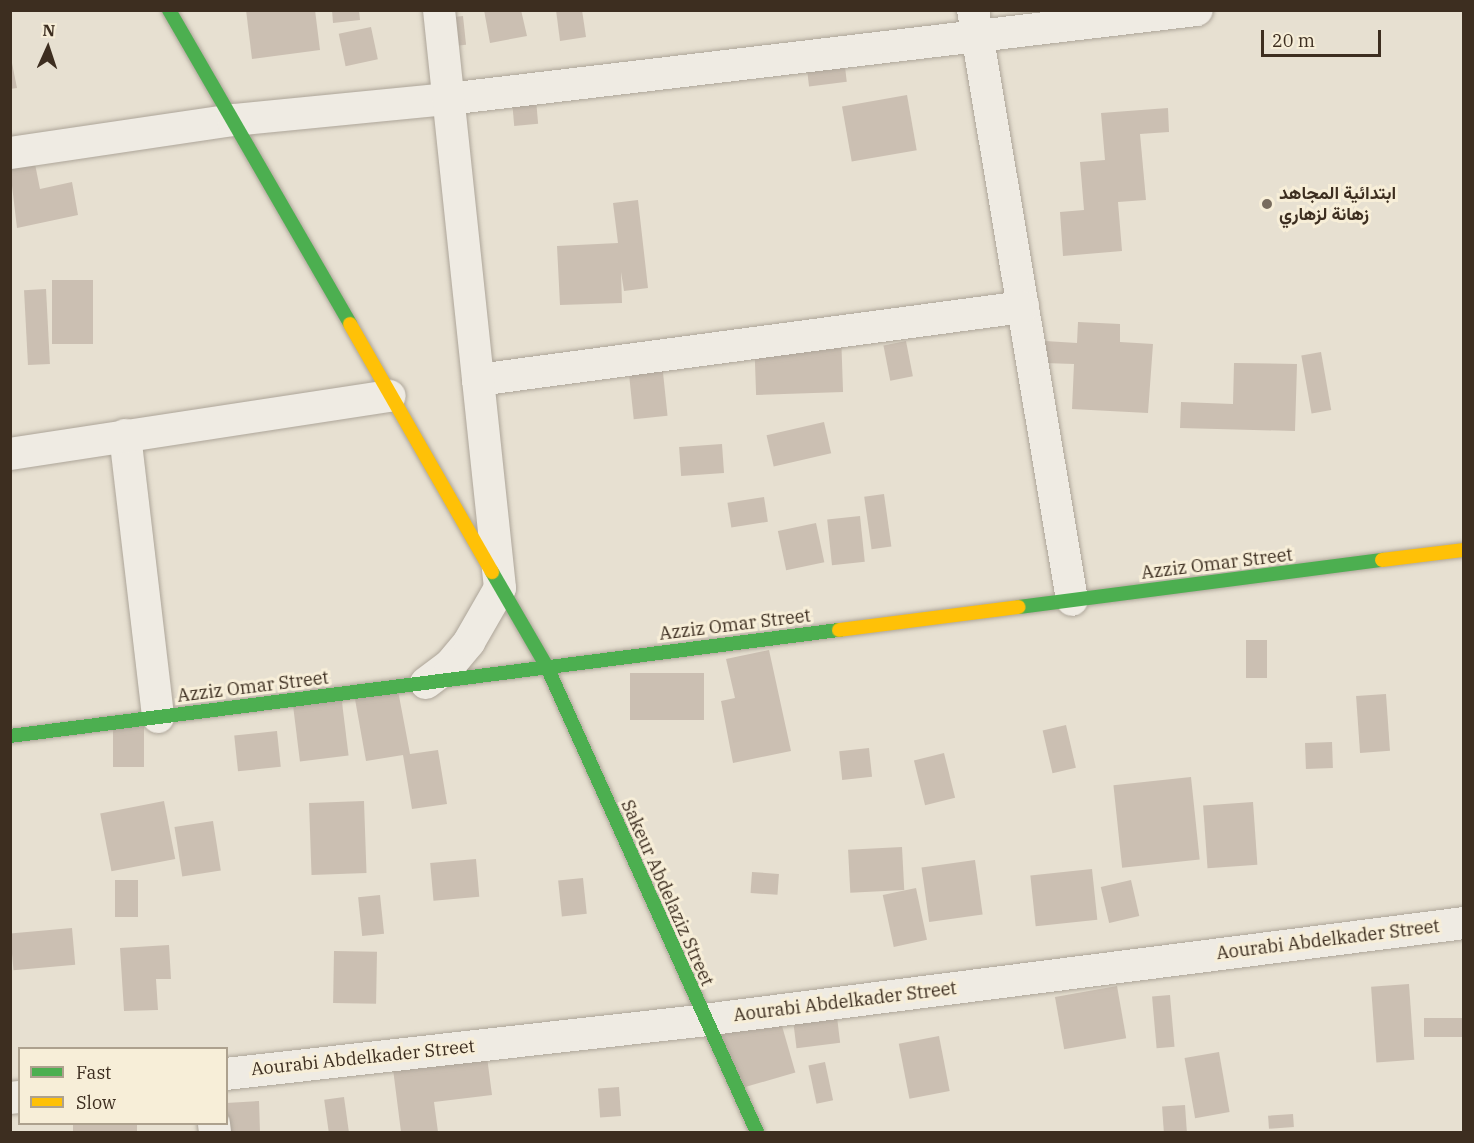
<!DOCTYPE html>
<html>
<head>
<meta charset="utf-8">
<style>
  body { margin:0 }
  #map { position:relative; width:1474px; height:1143px; overflow:hidden; background:#e7e0d1; font-family:"IBM Plex Serif",Vazirmatn,serif }
  div>[style] { position:absolute }
  .building>* { inset:0; background:#cbbfb2; transform-origin:0 0 }
  .roads { filter:drop-shadow(0 0 2px #ada599) drop-shadow(0 0 2px #ada599) }
  .street>* { height:32px; margin:-16px; padding:0 16px; transform-origin:16px; border-radius:16px; background:#efebe3 }
  .fast>* { height:14px; margin:-7px; padding:0 7px; transform-origin:7px; border-radius:7px; background:#4caf50 }
  .slow>* { height:14px; margin:-7px; padding:0 7px; transform-origin:7px; border-radius:7px; background:#ffc107 }
  .dots>* { width:16px; height:16px; translate:-50% -50%; box-sizing:border-box; border:3px solid #f7eed8; border-radius:50% }
  span { translate:-50% -50%; white-space:nowrap; text-align:center; line-height:1.15; -webkit-text-stroke:6px #f7eed8; paint-order:stroke }
  .poi-label { font-size:18px; color:#3d2e20; font-weight:700 }
  .left { translate:0 -50%; text-align:left }
  .street-label { font-size:18px; color:#3d2e20 }
  .frame { position:absolute; inset:0; border:12px solid #3d2e20; pointer-events:none }
  .legend { position:absolute; left:18px; top:1047px; width:210px; height:78px; box-sizing:border-box; background:#f7eed8; border:2px solid #ada18e; margin:0; padding:8px 10px; list-style:none; font-size:18px; color:#3d2e20 }
  .legend li { display:flex; align-items:center; gap:12px; height:30px }
  .legend b { width:30px; border:2px solid #ada18e }
  .north { position:absolute; left:18px; top:18px; width:60px; height:60px; -webkit-text-stroke:4px #f7eed8; paint-order:stroke; rotate:3deg; font-size:16px; font-weight:700; line-height:24px; text-align:center; color:#3d2e20 }
  .north::after { content:''; display:block; margin:auto; width:21px; height:27px; background:#3d2e20; clip-path:polygon(50% 0,100% 100%,50% 72%,0 100%) }
  .scale { position:absolute; left:1261px; top:30px; width:120px; height:27px; box-sizing:border-box; border:3px solid #3d2e20; border-top:0; padding-left:8px; font-size:18px; line-height:21px; white-space:nowrap; color:#3d2e20; -webkit-text-stroke:4px #f7eed8; paint-order:stroke }
</style>
</head>
<body>
<div id="map">
  <div class="building">
    <i style="clip-path:polygon(246px 10px,315px 10px,320px 50px,252px 59px)"></i>
    <i style="clip-path:polygon(332px 10px,359px 10px,360px 20px,333px 23px)"></i>
    <i style="clip-path:polygon(484px 10px,521px 10px,527px 36px,490px 43px)"></i>
    <i style="clip-path:polygon(556px 10px,582px 10px,586px 37px,560px 41px)"></i>
    <i style="left:463px;top:16px;width:29px;height:31px;rotate:84deg"></i>
    <i style="left:371px;top:27px;width:33px;height:33px;rotate:78deg"></i>
    <i style="clip-path:polygon(10px 53px,17px 88px,10px 89px)"></i>
    <i style="left:844px;top:59px;width:23px;height:38px;rotate:83deg"></i>
    <i style="left:535px;top:88px;width:36px;height:24px;rotate:85deg"></i>
    <i style="left:907px;top:95px;width:56px;height:66px;rotate:80deg"></i>
    <i style="clip-path:polygon(1168px 108px,1169px 132px,1140px 134px,1146px 200px,1118px 202px,1122px 251px,1063px 256px,1060px 212px,1084px 210px,1080px 162px,1105px 160px,1101px 113px)"></i>
    <i style="clip-path:polygon(35px 164px,40px 189px,72px 182px,78px 215px,17px 228px,10px 169px)"></i>
    <i style="clip-path:polygon(638px 200px,648px 288px,624px 291px,621px 272px,622px 303px,560px 305px,557px 246px,618px 243px,613px 203px)"></i>
    <i style="left:52px;top:280px;width:41px;height:64px"></i>
    <i style="left:46px;top:289px;width:75px;height:22px;rotate:87deg"></i>
    <i style="clip-path:polygon(1078px 322px,1120px 324px,1120px 342px,1153px 344px,1148px 413px,1072px 409px,1074px 364px,1044px 363px,1045px 341px,1077px 343px)"></i>
    <i style="left:841px;top:333px;width:59px;height:87px;rotate:88deg"></i>
    <i style="left:906px;top:341px;width:36px;height:23px;rotate:79deg"></i>
    <i style="left:1321px;top:352px;width:59px;height:20px;rotate:80deg"></i>
    <i style="left:662px;top:363px;width:53px;height:34px;rotate:84deg"></i>
    <i style="clip-path:polygon(1234px 363px,1297px 364px,1295px 431px,1180px 428px,1181px 402px,1233px 404px)"></i>
    <i style="left:824px;top:422px;width:32px;height:59px;rotate:77deg"></i>
    <i style="left:722px;top:444px;width:29px;height:43px;rotate:86deg"></i>
    <i style="left:884px;top:494px;width:53px;height:20px;rotate:82deg"></i>
    <i style="left:764px;top:497px;width:25px;height:37px;rotate:81deg"></i>
    <i style="left:860px;top:516px;width:46px;height:33px;rotate:84deg"></i>
    <i style="left:816px;top:523px;width:40px;height:39px;rotate:78deg"></i>
    <i style="left:1246px;top:640px;width:21px;height:38px"></i>
    <i style="clip-path:polygon(769px 650px,791px 751px,733px 763px,721px 701px,735px 698px,726px 659px)"></i>
    <i style="left:630px;top:673px;width:74px;height:47px"></i>
    <i style="clip-path:polygon(396px 680px,410px 754px,438px 750px,447px 804px,412px 809px,403px 755px,366px 761px,353px 688px)"></i>
    <i style="left:341px;top:694px;width:62px;height:49px;rotate:83deg"></i>
    <i style="left:1386px;top:694px;width:57px;height:30px;rotate:86deg"></i>
    <i style="left:1066px;top:725px;width:44px;height:24px;rotate:77deg"></i>
    <i style="left:113px;top:726px;width:31px;height:41px"></i>
    <i style="left:277px;top:731px;width:36px;height:43px;rotate:84deg"></i>
    <i style="left:1332px;top:742px;width:26px;height:27px;rotate:88deg"></i>
    <i style="left:869px;top:748px;width:29px;height:30px;rotate:84deg"></i>
    <i style="left:944px;top:753px;width:46px;height:31px;rotate:76deg"></i>
    <i style="left:1191px;top:777px;width:83px;height:78px;rotate:84deg"></i>
    <i style="left:164px;top:801px;width:59px;height:65px;rotate:79deg"></i>
    <i style="left:364px;top:801px;width:72px;height:55px;rotate:88deg"></i>
    <i style="left:1253px;top:802px;width:63px;height:50px;rotate:86deg"></i>
    <i style="left:213px;top:821px;width:50px;height:39px;rotate:81deg"></i>
    <i style="left:902px;top:847px;width:43px;height:54px;rotate:87deg"></i>
    <i style="left:476px;top:859px;width:38px;height:46px;rotate:85deg"></i>
    <i style="left:975px;top:860px;width:55px;height:54px;rotate:82deg"></i>
    <i style="left:1092px;top:869px;width:51px;height:62px;rotate:84deg"></i>
    <i style="left:752px;top:872px;width:27px;height:21px;rotate:4deg"></i>
    <i style="left:583px;top:878px;width:36px;height:25px;rotate:84deg"></i>
    <i style="left:115px;top:880px;width:23px;height:37px"></i>
    <i style="left:1131px;top:880px;width:37px;height:31px;rotate:77deg"></i>
    <i style="left:916px;top:888px;width:53px;height:34px;rotate:78deg"></i>
    <i style="left:380px;top:895px;width:39px;height:22px;rotate:84deg"></i>
    <i style="left:72px;top:928px;width:37px;height:62px;rotate:85deg"></i>
    <i style="clip-path:polygon(169px 945px,171px 979px,156px 979px,158px 1010px,124px 1011px,120px 948px)"></i>
    <i style="left:334px;top:951px;width:43px;height:52px;rotate:1deg"></i>
    <i style="left:1409px;top:984px;width:76px;height:38px;rotate:86deg"></i>
    <i style="left:1117px;top:986px;width:53px;height:63px;rotate:80deg"></i>
    <i style="left:1170px;top:995px;width:52px;height:18px;rotate:85deg"></i>
    <i style="left:778px;top:1012px;width:63px;height:62px;rotate:74deg"></i>
    <i style="left:837px;top:1017px;width:26px;height:44px;rotate:83deg"></i>
    <i style="left:1424px;top:1018px;width:40px;height:19px"></i>
    <i style="left:939px;top:1036px;width:56px;height:41px;rotate:79deg"></i>
    <i style="left:1219px;top:1052px;width:61px;height:35px;rotate:80deg"></i>
    <i style="clip-path:polygon(487px 1057px,492px 1095px,434px 1102px,438px 1132px,401px 1132px,393px 1069px)"></i>
    <i style="left:825px;top:1062px;width:39px;height:17px;rotate:78deg"></i>
    <i style="left:619px;top:1087px;width:29px;height:21px;rotate:86deg"></i>
    <i style="left:344px;top:1097px;width:35px;height:20px;rotate:82deg"></i>
    <i style="clip-path:polygon(259px 1101px,260px 1132px,204px 1132px,226px 1124px,226px 1103px)"></i>
    <i style="left:1185px;top:1105px;width:27px;height:23px;rotate:86deg"></i>
    <i style="left:1293px;top:1114px;width:13px;height:25px;rotate:86deg"></i>
    <i style="left:73px;top:1124px;width:64px;height:8px"></i>
  </div>
  <div class="roads">
    <div class="street">
      <i style="left:973px;top:10px;width:598px;rotate:80.47deg"></i>
      <i style="left:10px;top:153px;width:225px;rotate:-8.4deg"></i>
      <i style="left:233px;top:120px;width:216px;rotate:-5.6deg"></i>
      <i style="left:448px;top:99px;width:754px;rotate:-6.78deg"></i>
      <i style="left:478px;top:380px;width:550px;rotate:-7.63deg"></i>
      <i style="left:125px;top:435px;width:284px;rotate:83.3deg"></i>
      <i style="left:10px;top:454px;width:384px;rotate:-8.7deg"></i>
      <i style="left:426px;top:683px;width:30px;rotate:-37deg"></i>
      <i style="left:450px;top:665px;width:30px;rotate:-50deg"></i>
      <i style="left:469px;top:642px;width:62px;rotate:-60.1deg"></i>
      <i style="left:500px;top:588px;width:581px;rotate:-96.02deg"></i>
      <i style="left:226px;top:1074px;width:481px;rotate:-6.4deg"></i>
      <i style="left:704px;top:1020px;width:766px;rotate:-7.27deg"></i>
      <i style="left:10px;top:1098px;width:10px;rotate:-6deg"></i>
      <i style="left:214px;top:1124px;width:8px;rotate:83deg"></i>
    </div>
    <div class="fast">
      <i style="left:169px;top:10px;width:362px;rotate:60deg"></i>
      <i style="left:492px;top:572px;width:110px;rotate:59.9deg"></i>
      <i style="left:547px;top:667px;width:510px;rotate:65.7deg"></i>
      <i style="left:1019px;top:607px;width:366px;rotate:-7.4deg"></i>
      <i style="left:10px;top:736px;width:836px;rotate:-7.29deg"></i>
    </div>
    <div class="slow">
      <i style="left:350px;top:324px;width:286px;rotate:60.2deg"></i>
      <i style="left:1382px;top:560px;width:83px;rotate:-7deg"></i>
      <i style="left:839px;top:630px;width:181px;rotate:-7.3deg"></i>
    </div>
  </div>
  <div class="dots">
    <i style="left:1267px;top:204px;background:#786c5e"></i>
  </div>
  <div class="poi-label">
    <span class="left" style="left:1279px;top:204px">ابتدائية المجاهد<br>زهانة لزهاري</span>
  </div>
  <div class="street-label">
    <span style="left:1217px;top:564px;rotate:-7deg">Azziz Omar Street</span>
    <span style="left:735px;top:625px;rotate:-7deg">Azziz Omar Street</span>
    <span style="left:253px;top:687px;rotate:-7deg">Azziz Omar Street</span>
    <span style="left:667px;top:893px;rotate:66deg">Sakeur Abdelaziz Street</span>
    <span style="left:1328px;top:940px;rotate:-7deg">Aourabi Abdelkader Street</span>
    <span style="left:845px;top:1002px;rotate:-7deg">Aourabi Abdelkader Street</span>
    <span style="left:363px;top:1058px;rotate:-6deg">Aourabi Abdelkader Street</span>
  </div>
  <div class="frame"></div>
  <ul class="legend">
  <li><b style="height:8px;background:#4caf50"></b>Fast</li>
  <li><b style="height:8px;background:#ffc107"></b>Slow</li>
  </ul>
  <div class="north">N</div>
  <div class="scale">20 m</div>
</div>
</body>
</html>
